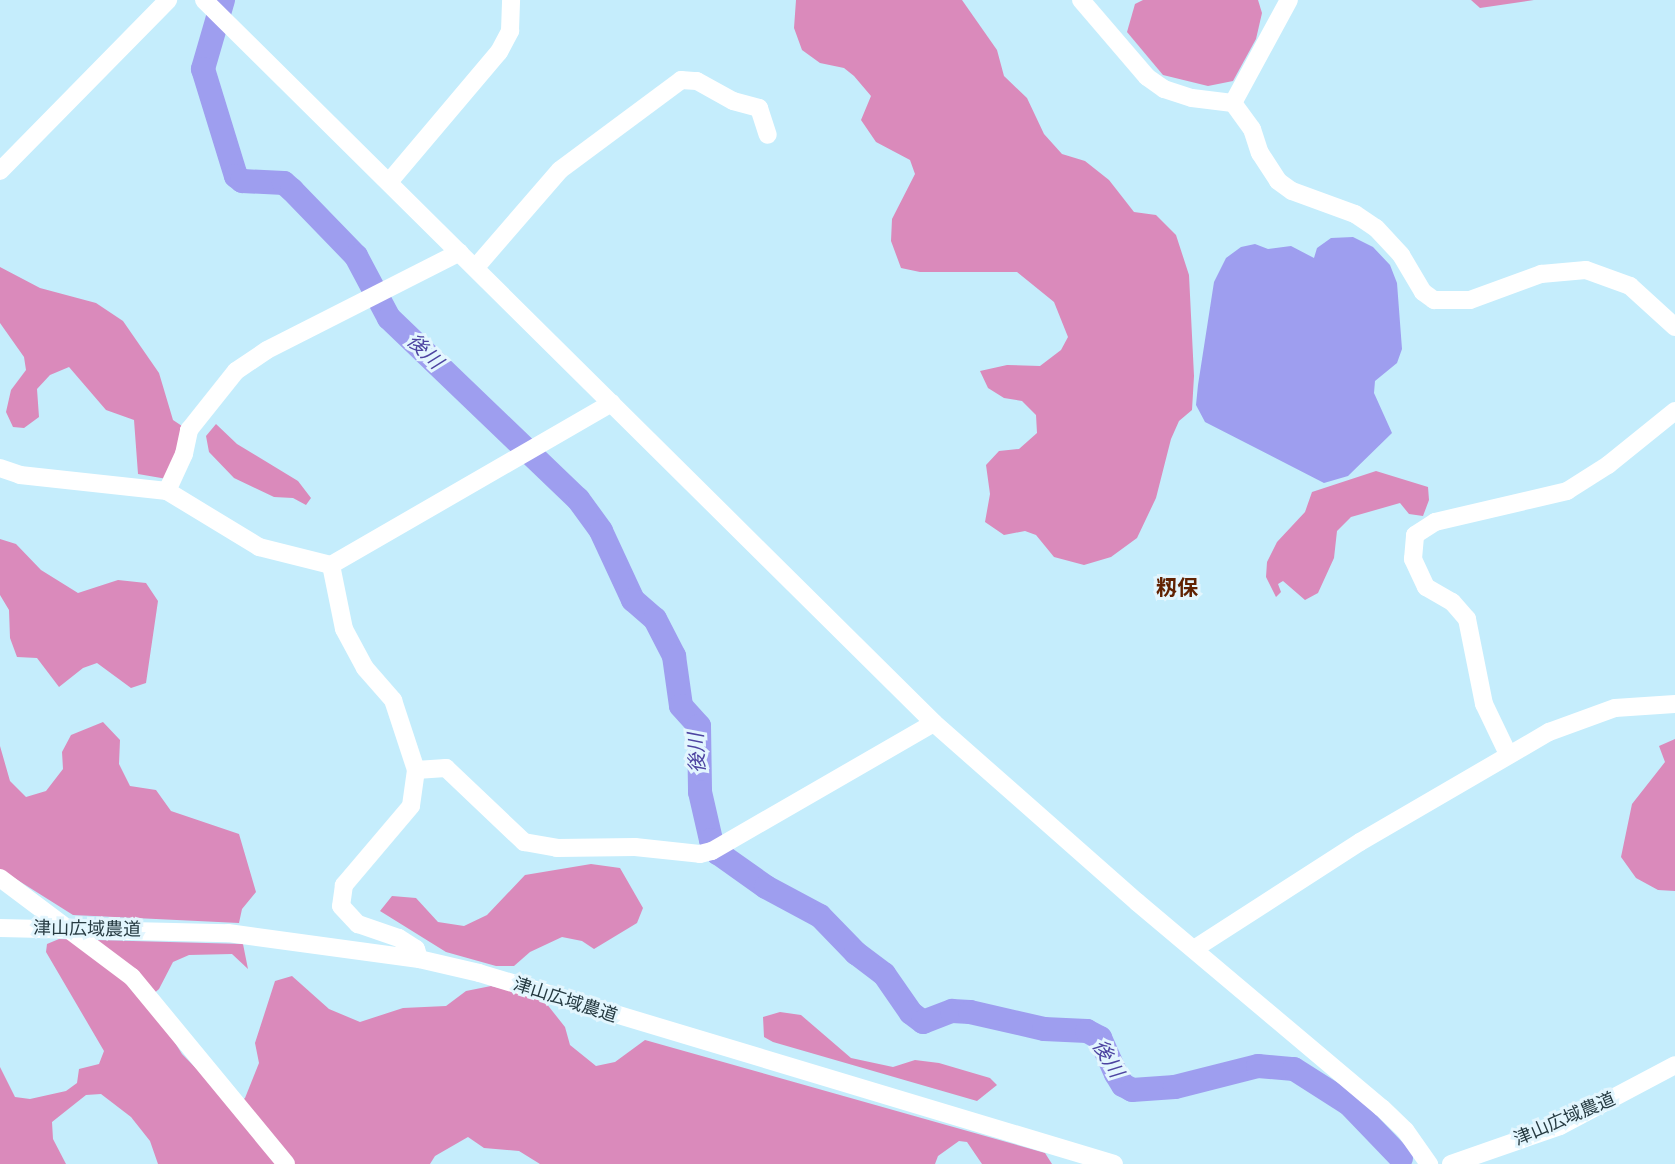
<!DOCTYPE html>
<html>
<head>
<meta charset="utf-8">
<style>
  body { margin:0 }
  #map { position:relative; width:1675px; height:1164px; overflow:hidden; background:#c5edfc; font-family:"Sofia Sans Condensed","Noto Sans JP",sans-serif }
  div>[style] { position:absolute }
  .forest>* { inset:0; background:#da8abb }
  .water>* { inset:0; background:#9e9eef }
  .river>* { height:24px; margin:-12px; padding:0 12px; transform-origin:12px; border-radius:12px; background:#9e9eef }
  .minor>* { height:18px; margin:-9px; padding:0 9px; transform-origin:9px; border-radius:9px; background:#fff }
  span { translate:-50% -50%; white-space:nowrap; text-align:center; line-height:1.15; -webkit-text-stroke:6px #e3f6fe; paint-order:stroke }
  .street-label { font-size:18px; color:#263a41 }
  .water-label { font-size:20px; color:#4d44a1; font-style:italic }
  .quarter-label { font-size:21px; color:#612202; font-weight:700 }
</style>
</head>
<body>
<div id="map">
  <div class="forest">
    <i style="clip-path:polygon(796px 0,962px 0,997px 50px,1004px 76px,1027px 98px,1044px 134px,1062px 154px,1085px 161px,1109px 180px,1134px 212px,1156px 215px,1176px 235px,1189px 275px,1194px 376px,1192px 410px,1179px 421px,1171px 439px,1156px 498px,1137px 538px,1111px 557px,1084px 565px,1054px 557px,1036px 535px,1025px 531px,1004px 535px,985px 522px,990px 494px,986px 465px,999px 451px,1019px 449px,1037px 433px,1036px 415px,1022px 401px,1004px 398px,988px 388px,980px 371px,1007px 365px,1040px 366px,1061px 350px,1068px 337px,1054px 302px,1017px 272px,920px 272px,901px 268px,891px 241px,892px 219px,915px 174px,910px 160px,876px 142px,861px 120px,871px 96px,854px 76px,844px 68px,820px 63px,802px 50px,794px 28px)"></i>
    <i style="clip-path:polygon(1143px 0,1258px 0,1262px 13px,1256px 39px,1233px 81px,1208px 86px,1163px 75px,1127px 32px,1135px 4px)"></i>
    <i style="clip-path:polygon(1471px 0,1534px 0,1480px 8px)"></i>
    <i style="clip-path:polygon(0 267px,40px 288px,96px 303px,123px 321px,159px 373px,173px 420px,182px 426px,177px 457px,167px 479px,138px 474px,134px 420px,106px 410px,69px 367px,50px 375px,37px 389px,39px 417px,24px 428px,13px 427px,6px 412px,11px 390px,26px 370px,24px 357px,0 323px)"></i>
    <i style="clip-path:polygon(216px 424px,237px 444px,298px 481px,311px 498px,306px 505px,293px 498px,274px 497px,234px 478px,209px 452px,206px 436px)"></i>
    <i style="clip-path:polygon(1376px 471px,1428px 487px,1429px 500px,1423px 516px,1409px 514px,1400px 503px,1351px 517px,1337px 531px,1334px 558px,1318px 593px,1305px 600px,1283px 581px,1278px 584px,1281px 592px,1276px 597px,1266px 577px,1267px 562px,1277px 542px,1305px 512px,1312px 492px)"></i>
    <i style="clip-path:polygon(0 539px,16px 544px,41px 570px,78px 593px,118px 580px,146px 583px,158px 601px,146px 683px,131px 688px,97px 663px,83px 668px,59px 687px,37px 658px,17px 657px,10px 638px,9px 610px,0 595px)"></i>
    <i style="clip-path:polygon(103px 722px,120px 740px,119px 764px,130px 786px,156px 790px,171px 811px,239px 834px,256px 892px,242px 909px,239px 923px,73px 915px,0 869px,0 746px,10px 781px,26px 797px,46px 791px,63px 769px,62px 752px,71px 735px)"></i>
    <i style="clip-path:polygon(1675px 739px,1675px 891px,1658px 890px,1636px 878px,1621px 857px,1632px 804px,1665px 762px,1659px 746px)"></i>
    <i style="clip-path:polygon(591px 864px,620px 868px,643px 908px,637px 923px,594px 949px,582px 941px,562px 937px,530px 952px,514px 966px,496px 966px,446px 952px,380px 911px,392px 896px,416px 898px,438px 922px,464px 926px,487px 915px,525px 875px)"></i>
    <i style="clip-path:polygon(59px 939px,243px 944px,248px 969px,232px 954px,189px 955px,173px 962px,159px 989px,143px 1003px,161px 1020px,182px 1054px,234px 1107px,245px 1098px,259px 1063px,255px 1043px,275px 981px,292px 976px,329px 1009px,360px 1022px,403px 1008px,446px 1006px,466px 991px,491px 986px,542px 998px,565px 1027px,570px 1045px,596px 1066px,615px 1062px,645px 1040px,1045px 1153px,1052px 1164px,982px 1164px,967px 1142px,959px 1141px,938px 1156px,935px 1164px,540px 1164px,519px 1151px,484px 1148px,468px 1137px,435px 1156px,430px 1164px,158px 1164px,150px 1141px,131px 1117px,101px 1094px,86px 1095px,52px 1122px,53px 1139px,66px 1164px,0 1164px,0 1067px,15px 1097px,30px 1099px,66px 1091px,77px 1083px,79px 1069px,99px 1064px,104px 1051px,46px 952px,47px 944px)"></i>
    <i style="clip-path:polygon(780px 1012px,801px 1015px,851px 1058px,893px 1067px,915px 1060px,939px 1063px,990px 1078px,997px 1085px,977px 1101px,773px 1042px,764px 1037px,763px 1017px)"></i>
  </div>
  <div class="water">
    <i style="clip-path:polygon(1353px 237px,1373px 247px,1390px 265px,1397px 283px,1402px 349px,1397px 363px,1375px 381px,1374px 393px,1392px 433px,1348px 476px,1324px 483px,1205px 422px,1196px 405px,1198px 385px,1214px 282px,1226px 258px,1241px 247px,1255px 244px,1268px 249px,1291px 246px,1314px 258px,1317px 248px,1331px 238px)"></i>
  </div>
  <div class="river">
    <i style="left:223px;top:0;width:72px;rotate:106.2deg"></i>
    <i style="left:203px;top:69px;width:112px;rotate:72.9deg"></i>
    <i style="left:236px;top:176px;width:8px;rotate:40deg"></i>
    <i style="left:242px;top:181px;width:42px;rotate:2.7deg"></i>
    <i style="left:284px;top:183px;width:11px;rotate:41deg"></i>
    <i style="left:292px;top:190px;width:92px;rotate:45.9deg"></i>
    <i style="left:356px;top:256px;width:70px;rotate:62deg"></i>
    <i style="left:389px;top:318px;width:262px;rotate:43.8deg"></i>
    <i style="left:578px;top:499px;width:39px;rotate:54deg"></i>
    <i style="left:601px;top:531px;width:76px;rotate:65.1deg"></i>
    <i style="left:633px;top:600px;width:29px;rotate:41deg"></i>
    <i style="left:655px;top:619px;width:42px;rotate:62.8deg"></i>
    <i style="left:674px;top:656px;width:50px;rotate:82deg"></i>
    <i style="left:681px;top:706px;width:27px;rotate:48deg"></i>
    <i style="left:699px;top:726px;width:66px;rotate:89.1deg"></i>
    <i style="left:700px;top:792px;width:49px;rotate:77.1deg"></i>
    <i style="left:711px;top:840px;width:15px;rotate:62deg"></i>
    <i style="left:718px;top:853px;width:59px;rotate:35.3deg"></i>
    <i style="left:766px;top:887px;width:61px;rotate:28.2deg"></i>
    <i style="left:820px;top:916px;width:52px;rotate:45.8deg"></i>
    <i style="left:856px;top:953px;width:35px;rotate:37deg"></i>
    <i style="left:884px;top:974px;width:47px;rotate:55.3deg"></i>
    <i style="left:911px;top:1013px;width:15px;rotate:37deg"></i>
    <i style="left:923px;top:1022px;width:31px;rotate:-21deg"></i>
    <i style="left:952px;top:1011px;width:18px;rotate:3deg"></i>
    <i style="left:970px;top:1012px;width:76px;rotate:12.9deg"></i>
    <i style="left:1044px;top:1029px;width:43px;rotate:2.7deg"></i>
    <i style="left:1087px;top:1031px;width:15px;rotate:28deg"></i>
    <i style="left:1100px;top:1038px;width:39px;rotate:66deg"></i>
    <i style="left:1116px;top:1074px;width:13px;rotate:58deg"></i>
    <i style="left:1123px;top:1085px;width:10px;rotate:29deg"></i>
    <i style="left:1132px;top:1090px;width:43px;rotate:-4deg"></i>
    <i style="left:1175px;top:1087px;width:86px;rotate:-14.2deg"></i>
    <i style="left:1258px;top:1066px;width:36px;rotate:5deg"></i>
    <i style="left:1294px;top:1069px;width:65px;rotate:32.5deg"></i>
    <i style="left:1349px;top:1104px;width:75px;rotate:46.1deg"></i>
  </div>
  <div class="minor">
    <i style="left:204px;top:0;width:1027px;rotate:44.72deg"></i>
    <i style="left:934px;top:723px;width:271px;rotate:41.4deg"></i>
    <i style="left:1137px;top:902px;width:320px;rotate:40.1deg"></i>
    <i style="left:1382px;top:1108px;width:32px;rotate:44deg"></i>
    <i style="left:1405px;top:1130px;width:42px;rotate:54.8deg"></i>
    <i style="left:1081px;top:0;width:101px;rotate:49.4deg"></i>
    <i style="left:1147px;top:77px;width:21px;rotate:35deg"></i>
    <i style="left:1164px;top:89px;width:29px;rotate:18deg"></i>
    <i style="left:1192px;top:98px;width:41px;rotate:7deg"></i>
    <i style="left:1233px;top:103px;width:32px;rotate:54deg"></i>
    <i style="left:1252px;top:129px;width:25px;rotate:72deg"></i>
    <i style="left:1260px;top:153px;width:33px;rotate:57deg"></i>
    <i style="left:1278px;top:181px;width:17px;rotate:36deg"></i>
    <i style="left:1292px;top:191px;width:67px;rotate:20.1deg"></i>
    <i style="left:1355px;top:214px;width:25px;rotate:34deg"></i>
    <i style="left:1376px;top:228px;width:37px;rotate:47deg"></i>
    <i style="left:1401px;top:255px;width:43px;rotate:59.3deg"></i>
    <i style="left:1423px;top:292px;width:14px;rotate:36deg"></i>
    <i style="left:1434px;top:300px;width:36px"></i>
    <i style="left:1470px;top:300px;width:76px;rotate:-20.1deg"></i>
    <i style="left:1541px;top:274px;width:45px;rotate:-5.1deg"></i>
    <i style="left:1586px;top:270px;width:47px;rotate:20deg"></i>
    <i style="left:1630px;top:286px;width:61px;rotate:42.3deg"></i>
    <i style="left:1233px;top:103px;width:117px;rotate:-61.5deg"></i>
    <i style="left:0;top:171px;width:240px;rotate:-45.5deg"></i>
    <i style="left:389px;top:182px;width:170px;rotate:-49.8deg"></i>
    <i style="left:499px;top:52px;width:24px;rotate:-62deg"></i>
    <i style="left:510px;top:31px;width:31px;rotate:-88deg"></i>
    <i style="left:476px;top:267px;width:128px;rotate:-49.1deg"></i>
    <i style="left:560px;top:170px;width:151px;rotate:-36.6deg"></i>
    <i style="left:681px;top:80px;width:16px;rotate:4deg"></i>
    <i style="left:697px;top:81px;width:41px;rotate:29.1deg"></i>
    <i style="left:733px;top:101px;width:27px;rotate:15deg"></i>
    <i style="left:759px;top:108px;width:28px;rotate:72deg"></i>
    <i style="left:0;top:468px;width:21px;rotate:19deg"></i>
    <i style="left:20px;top:475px;width:148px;rotate:6.2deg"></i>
    <i style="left:167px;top:491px;width:108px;rotate:31.3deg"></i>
    <i style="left:259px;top:547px;width:74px;rotate:14deg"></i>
    <i style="left:331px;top:565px;width:324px;rotate:-30deg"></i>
    <i style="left:167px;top:491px;width:41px;rotate:-65.3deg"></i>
    <i style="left:184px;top:454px;width:25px;rotate:-78deg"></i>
    <i style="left:189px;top:430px;width:75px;rotate:-51.5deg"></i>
    <i style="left:236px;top:371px;width:37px;rotate:-34deg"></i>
    <i style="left:267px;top:350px;width:216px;rotate:-26.9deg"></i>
    <i style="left:331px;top:565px;width:65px;rotate:78.5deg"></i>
    <i style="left:344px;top:629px;width:44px;rotate:61.7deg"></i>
    <i style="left:365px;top:668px;width:43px;rotate:48.8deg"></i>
    <i style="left:393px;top:700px;width:74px;rotate:71.8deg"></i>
    <i style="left:416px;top:770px;width:36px;rotate:98deg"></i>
    <i style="left:411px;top:806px;width:104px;rotate:130.3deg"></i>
    <i style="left:344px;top:885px;width:21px;rotate:98deg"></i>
    <i style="left:341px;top:906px;width:25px;rotate:47deg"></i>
    <i style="left:358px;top:924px;width:43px;rotate:18.9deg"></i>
    <i style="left:399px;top:938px;width:20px;rotate:33deg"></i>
    <i style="left:416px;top:949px;width:10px;rotate:73deg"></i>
    <i style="left:1508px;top:754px;width:55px;rotate:-115.6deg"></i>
    <i style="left:1484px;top:704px;width:87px;rotate:-101.3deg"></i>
    <i style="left:1467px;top:619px;width:23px;rotate:-131deg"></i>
    <i style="left:1452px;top:602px;width:30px;rotate:-150deg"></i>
    <i style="left:1426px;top:587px;width:31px;rotate:-115deg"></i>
    <i style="left:1413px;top:559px;width:24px;rotate:-85deg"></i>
    <i style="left:1415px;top:535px;width:24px;rotate:-33deg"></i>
    <i style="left:1435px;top:522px;width:136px;rotate:-13.2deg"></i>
    <i style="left:1567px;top:491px;width:49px;rotate:-32.4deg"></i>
    <i style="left:1608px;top:465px;width:86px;rotate:-38.9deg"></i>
    <i style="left:416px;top:770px;width:30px;rotate:-4deg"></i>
    <i style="left:446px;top:768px;width:108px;rotate:43.5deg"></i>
    <i style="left:524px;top:842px;width:34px;rotate:10deg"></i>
    <i style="left:557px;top:848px;width:78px;rotate:-0.7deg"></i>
    <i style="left:635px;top:847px;width:65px;rotate:6.1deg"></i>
    <i style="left:700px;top:854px;width:12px;rotate:-14deg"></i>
    <i style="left:712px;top:851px;width:256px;rotate:-30deg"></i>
    <i style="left:0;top:878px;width:165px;rotate:36.9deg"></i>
    <i style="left:132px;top:977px;width:242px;rotate:50.5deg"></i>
    <i style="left:0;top:928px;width:228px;rotate:1.3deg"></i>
    <i style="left:228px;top:933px;width:193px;rotate:7.8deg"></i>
    <i style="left:419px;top:959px;width:62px;rotate:13.1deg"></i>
    <i style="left:479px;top:973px;width:663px;rotate:16.74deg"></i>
    <i style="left:1194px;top:949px;width:197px;rotate:-32.8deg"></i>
    <i style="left:1360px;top:842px;width:219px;rotate:-30.2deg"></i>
    <i style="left:1549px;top:732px;width:70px;rotate:-20deg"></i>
    <i style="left:1615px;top:708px;width:60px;rotate:-3.8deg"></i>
    <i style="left:1451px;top:1164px;width:115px;rotate:-19.2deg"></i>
    <i style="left:1560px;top:1126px;width:130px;rotate:-27.9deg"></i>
  </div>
  <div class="street-label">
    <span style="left:87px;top:930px;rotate:1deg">津山広域農道</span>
    <span style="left:565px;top:1001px;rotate:18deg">津山広域農道</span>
    <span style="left:1565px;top:1120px;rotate:-23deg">津山広域農道</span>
  </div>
  <div class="water-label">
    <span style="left:424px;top:352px;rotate:44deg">後川</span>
    <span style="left:698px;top:753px;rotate:-93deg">後川</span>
    <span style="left:1107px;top:1059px;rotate:59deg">後川</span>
  </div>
  <div class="quarter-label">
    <span style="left:1177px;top:589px">籾保</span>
  </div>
</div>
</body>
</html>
